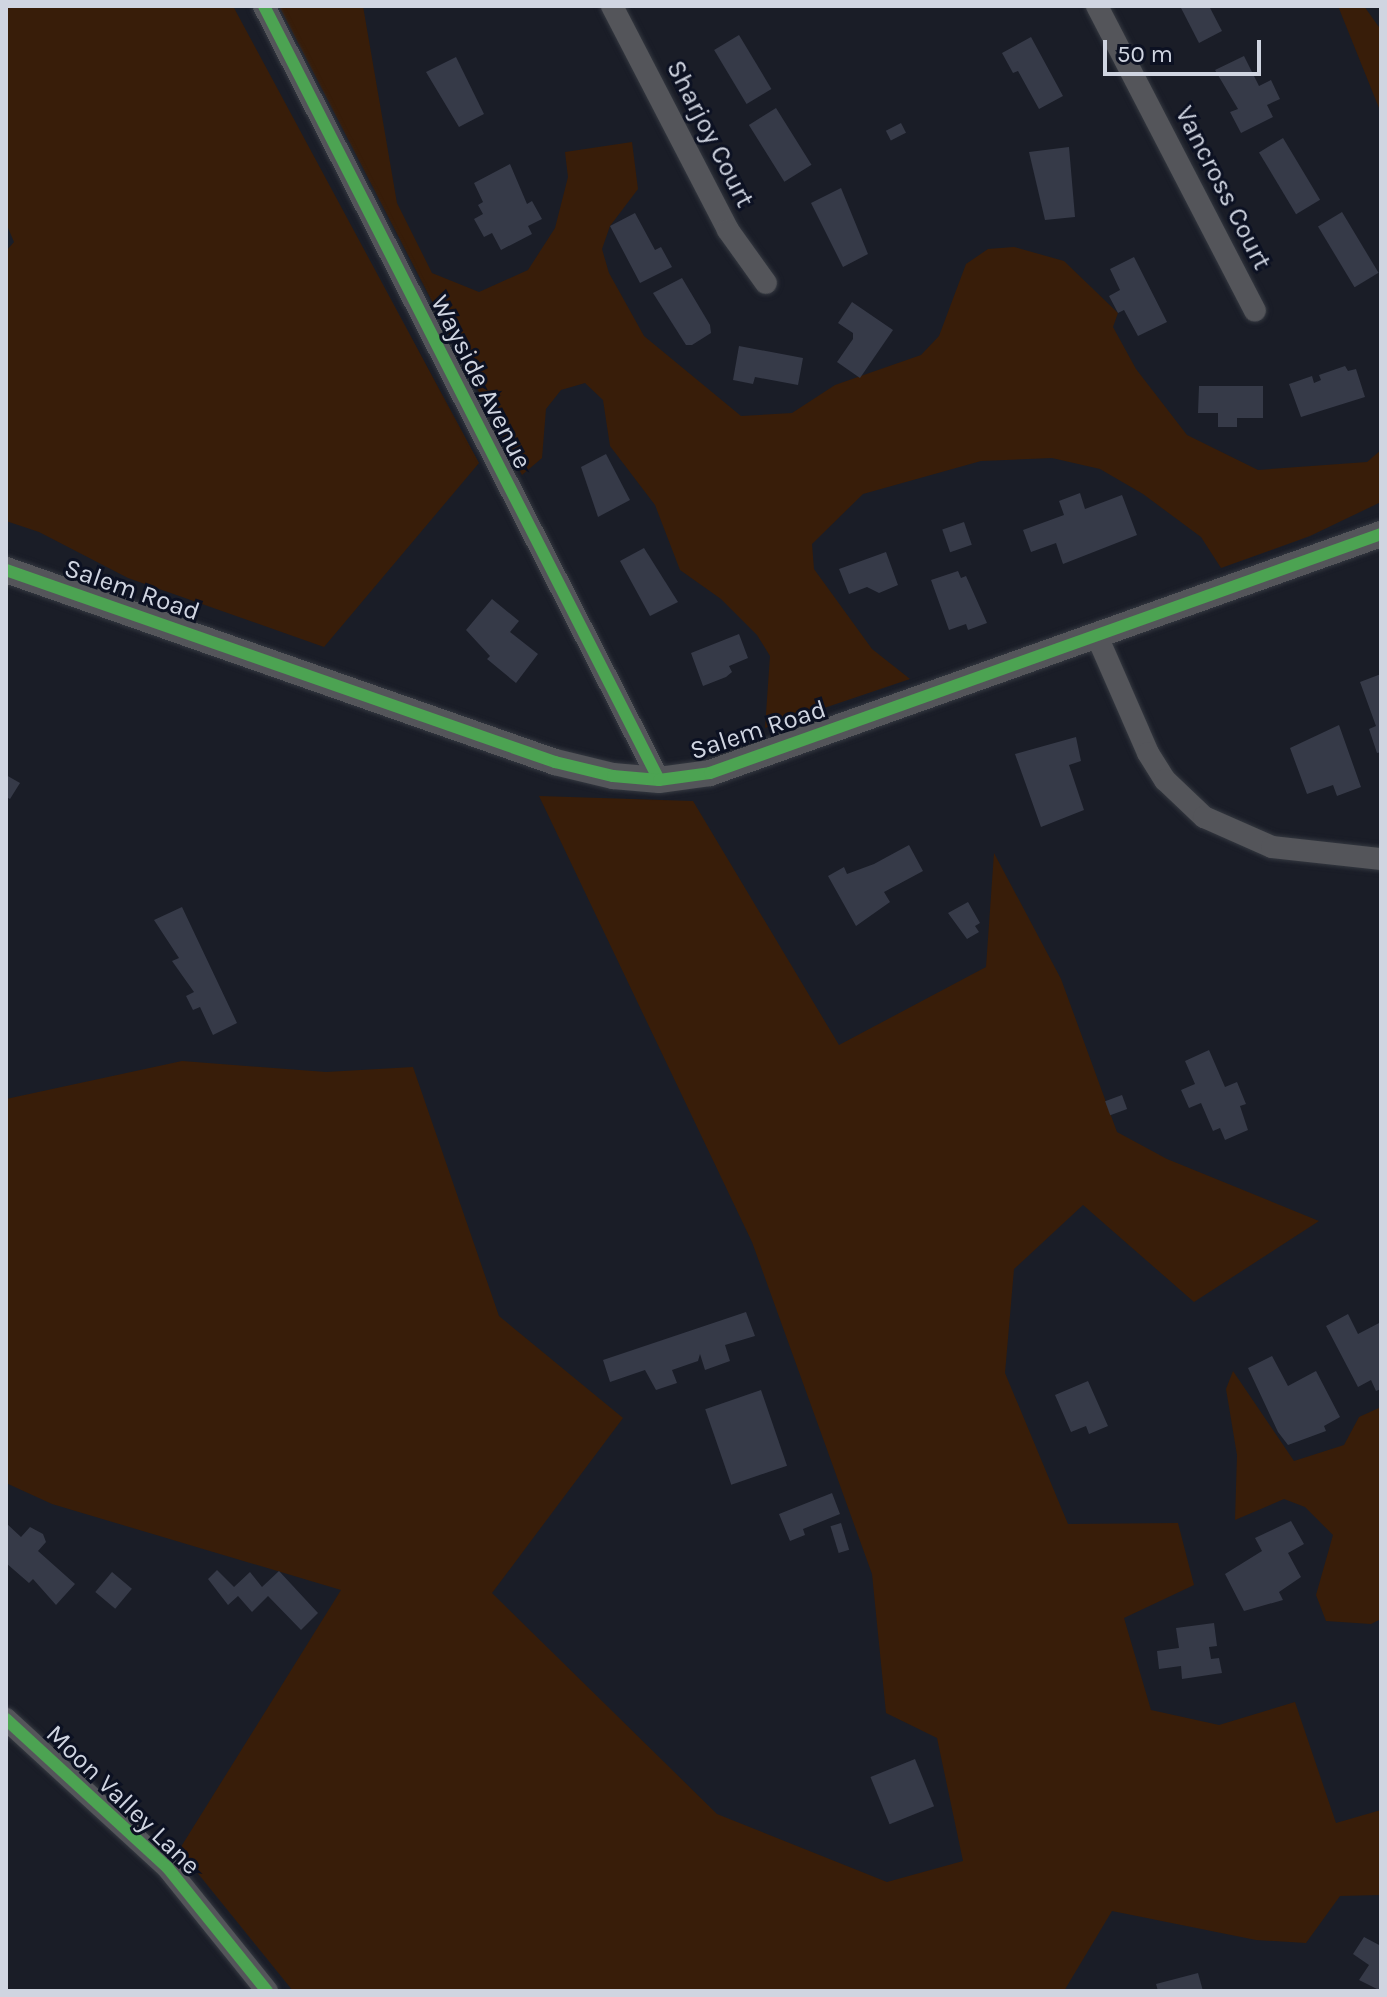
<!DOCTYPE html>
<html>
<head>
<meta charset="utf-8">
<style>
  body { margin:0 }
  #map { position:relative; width:1387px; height:1997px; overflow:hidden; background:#1a1d27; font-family:Karla,sans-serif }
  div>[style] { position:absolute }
  .green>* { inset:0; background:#381d09 }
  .building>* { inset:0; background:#363a48; transform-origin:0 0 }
  .roads { filter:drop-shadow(0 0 2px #343840) drop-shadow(0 0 2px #343840) }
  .minor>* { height:22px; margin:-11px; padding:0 11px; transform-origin:11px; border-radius:11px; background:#54555a }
  .tertiary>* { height:26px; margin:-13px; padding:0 13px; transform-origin:13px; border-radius:13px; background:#54555a }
  .cycleway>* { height:12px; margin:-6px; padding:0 6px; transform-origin:6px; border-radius:6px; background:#4ca352 }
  span { translate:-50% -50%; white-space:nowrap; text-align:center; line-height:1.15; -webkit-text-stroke:6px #0c1122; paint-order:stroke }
  .street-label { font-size:26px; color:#d0d5e1 }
  .frame { position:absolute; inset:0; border:8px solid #d0d5e1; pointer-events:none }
  .scale { position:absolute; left:1103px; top:40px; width:158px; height:36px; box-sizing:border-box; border:4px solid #d0d5e1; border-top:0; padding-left:10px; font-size:24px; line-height:28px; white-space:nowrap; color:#d0d5e1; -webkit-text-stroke:6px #0c1122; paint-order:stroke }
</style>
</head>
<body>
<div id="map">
  <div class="green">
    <i style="clip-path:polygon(6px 6px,233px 6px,479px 463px,324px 647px,128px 578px,39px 532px,6px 521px,6px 251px,14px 242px,6px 223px)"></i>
    <i style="clip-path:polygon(279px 6px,363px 6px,397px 203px,432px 273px,479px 292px,528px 270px,555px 228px,568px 177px,565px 152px,632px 142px,638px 189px,610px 226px,602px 249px,609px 273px,644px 336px,741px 416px,792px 413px,835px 385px,921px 355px,939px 336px,966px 264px,988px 249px,1014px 247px,1064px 261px,1118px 313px,1113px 327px,1136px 369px,1187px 435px,1258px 470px,1367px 462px,1381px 450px,1381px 502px,1310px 536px,1221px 568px,1201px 537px,1143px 494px,1100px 469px,1052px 458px,981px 461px,863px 494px,812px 544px,814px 569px,872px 649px,910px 679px,765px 728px,770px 656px,757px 635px,721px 599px,680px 570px,655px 505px,610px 446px,603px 400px,585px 383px,561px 390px,546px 409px,542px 458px,522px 475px)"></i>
    <i style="clip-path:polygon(1338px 6px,1364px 6px,1381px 30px,1381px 113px)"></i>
    <i style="clip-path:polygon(539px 796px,693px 801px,839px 1045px,986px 967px,994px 853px,1061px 979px,1117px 1132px,1167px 1159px,1319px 1221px,1194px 1302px,1083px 1205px,1014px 1269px,1005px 1373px,1068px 1524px,1178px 1523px,1194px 1585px,1124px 1618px,1151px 1710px,1219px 1725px,1295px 1702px,1336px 1823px,1381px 1810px,1381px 1895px,1340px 1896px,1306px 1943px,1256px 1940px,1112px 1911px,1064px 1991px,293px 1991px,179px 1850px,341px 1590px,52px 1504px,6px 1483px,6px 1099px,182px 1061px,326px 1072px,413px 1067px,499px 1316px,623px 1418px,492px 1593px,717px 1814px,887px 1882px,963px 1861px,937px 1738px,886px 1713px,872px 1574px,752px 1242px)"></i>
    <i style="clip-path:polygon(1233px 1371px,1294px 1461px,1344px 1445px,1359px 1417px,1381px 1407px,1381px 1619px,1371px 1624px,1326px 1621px,1316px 1595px,1333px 1535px,1305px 1507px,1284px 1499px,1235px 1520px,1237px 1455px,1226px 1389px)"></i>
  </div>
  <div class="building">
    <i style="clip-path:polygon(1180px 6px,1209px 6px,1222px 31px,1199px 43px)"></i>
    <i style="left:739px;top:35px;width:63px;height:29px;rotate:59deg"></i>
    <i style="clip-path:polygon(1031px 37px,1063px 96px,1039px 109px,1018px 71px,1013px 73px,1002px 53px)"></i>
    <i style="clip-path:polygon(1244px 56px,1259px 86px,1271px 80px,1280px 99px,1267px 105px,1273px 117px,1241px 133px,1230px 112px,1238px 109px,1215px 70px)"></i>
    <i style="clip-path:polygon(456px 57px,484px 114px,459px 127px,426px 72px)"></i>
    <i style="left:776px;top:108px;width:67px;height:32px;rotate:58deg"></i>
    <i style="left:901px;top:123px;width:11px;height:17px;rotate:63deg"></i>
    <i style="left:1283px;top:138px;width:72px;height:28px;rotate:59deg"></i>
    <i style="clip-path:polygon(1069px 147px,1075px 217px,1045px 220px,1029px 152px)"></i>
    <i style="clip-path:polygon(510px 164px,527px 204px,532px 201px,542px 219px,528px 226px,532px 234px,501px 250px,492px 233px,484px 237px,474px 219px,483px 214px,478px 205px,483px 202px,474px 183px)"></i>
    <i style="clip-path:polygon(841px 188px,868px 254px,843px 267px,811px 203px)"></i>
    <i style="left:1342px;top:212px;width:71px;height:28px;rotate:59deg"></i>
    <i style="clip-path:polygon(635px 213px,655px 250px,661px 247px,672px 267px,640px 283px,610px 226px)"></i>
    <i style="clip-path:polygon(1134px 257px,1167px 322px,1138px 336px,1124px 310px,1118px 313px,1109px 296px,1120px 290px,1110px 269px)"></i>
    <i style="clip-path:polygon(682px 278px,710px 325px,711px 333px,692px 345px,686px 345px,653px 293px)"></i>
    <i style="clip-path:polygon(852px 302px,893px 330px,860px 378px,837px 362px,853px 339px,853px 333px,838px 323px)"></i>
    <i style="clip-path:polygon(739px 346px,803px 358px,798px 385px,755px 377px,753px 384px,733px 380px)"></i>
    <i style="clip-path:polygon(1345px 366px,1348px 371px,1356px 369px,1365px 397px,1301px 417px,1289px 384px,1312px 376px,1314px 383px,1321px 380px,1319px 375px)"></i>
    <i style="clip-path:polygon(1199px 386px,1263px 386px,1263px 418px,1237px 418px,1237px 427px,1218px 427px,1218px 413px,1198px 413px)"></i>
    <i style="clip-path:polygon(606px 454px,630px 500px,598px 517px,581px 467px)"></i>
    <i style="clip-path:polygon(1080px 493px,1085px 509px,1122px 495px,1137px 535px,1063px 564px,1056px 543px,1031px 552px,1023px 530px,1064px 515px,1059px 501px)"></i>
    <i style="left:964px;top:522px;width:24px;height:23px;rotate:71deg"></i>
    <i style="clip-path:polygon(644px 548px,678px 602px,650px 616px,620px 561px)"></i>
    <i style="clip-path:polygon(886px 552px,898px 585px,879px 593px,867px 587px,849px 594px,839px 569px)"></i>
    <i style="clip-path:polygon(958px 571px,961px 578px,966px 576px,987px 623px,968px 630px,966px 624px,949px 630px,931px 580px)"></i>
    <i style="clip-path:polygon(492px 599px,519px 621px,510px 632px,538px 654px,516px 683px,487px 659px,490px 656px,466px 630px)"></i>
    <i style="clip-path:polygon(739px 634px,748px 658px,729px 666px,732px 672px,726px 677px,703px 686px,691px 653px)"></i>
    <i style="clip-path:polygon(1381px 674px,1381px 752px,1377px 753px,1369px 729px,1376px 726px,1360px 682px)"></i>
    <i style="clip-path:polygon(1339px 725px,1361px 787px,1337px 796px,1333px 785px,1307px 794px,1290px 748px)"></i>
    <i style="clip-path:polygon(1076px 737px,1081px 761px,1069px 765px,1084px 810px,1041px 827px,1015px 754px)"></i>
    <i style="clip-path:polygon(6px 775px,20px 783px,10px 799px,6px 797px)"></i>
    <i style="clip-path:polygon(909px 845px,923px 871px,884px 892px,890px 902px,856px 926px,828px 876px,844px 867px,847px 874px,874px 864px)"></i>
    <i style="clip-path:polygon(968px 902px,980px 923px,975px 926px,979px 932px,967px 939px,948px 913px)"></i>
    <i style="clip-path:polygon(182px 907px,237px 1023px,213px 1035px,200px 1007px,193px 1010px,186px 996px,194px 992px,172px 961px,179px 958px,154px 920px)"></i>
    <i style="clip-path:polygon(1209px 1050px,1225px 1087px,1237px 1082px,1246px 1104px,1240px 1106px,1248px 1130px,1225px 1140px,1220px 1128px,1213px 1131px,1201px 1103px,1189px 1108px,1181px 1090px,1195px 1084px,1185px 1061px)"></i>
    <i style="left:1122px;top:1095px;width:15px;height:18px;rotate:70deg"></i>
    <i style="clip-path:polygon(746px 1312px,755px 1336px,725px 1345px,730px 1361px,705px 1370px,700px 1354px,698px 1361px,672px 1370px,677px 1383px,656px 1390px,645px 1370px,610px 1382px,603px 1360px)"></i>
    <i style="clip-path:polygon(1348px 1314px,1358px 1334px,1381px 1322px,1381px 1389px,1376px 1391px,1371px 1380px,1358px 1387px,1326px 1326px)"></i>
    <i style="clip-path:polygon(1272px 1356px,1288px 1386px,1316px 1371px,1340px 1417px,1324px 1426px,1326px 1431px,1288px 1445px,1278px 1432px,1248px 1368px)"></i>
    <i style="clip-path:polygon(1088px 1381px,1108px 1426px,1089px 1434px,1086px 1426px,1071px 1432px,1055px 1395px)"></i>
    <i style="left:761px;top:1390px;width:80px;height:59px;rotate:71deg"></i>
    <i style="clip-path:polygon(832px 1493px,840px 1514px,803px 1529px,805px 1535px,790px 1541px,779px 1514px)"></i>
    <i style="clip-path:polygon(1291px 1521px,1304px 1544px,1288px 1553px,1301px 1577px,1279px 1592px,1283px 1600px,1244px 1611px,1225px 1574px,1262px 1551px,1255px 1538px)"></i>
    <i style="clip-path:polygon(6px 1523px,21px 1537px,30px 1527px,43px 1534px,46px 1542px,38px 1551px,75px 1584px,56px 1605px,33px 1579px,29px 1583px,6px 1563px)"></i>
    <i style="left:841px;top:1523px;width:28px;height:11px;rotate:73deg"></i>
    <i style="clip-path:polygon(217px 1570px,234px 1587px,250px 1572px,262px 1587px,279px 1571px,318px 1613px,301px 1630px,268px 1596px,252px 1612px,238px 1596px,228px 1605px,208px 1579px)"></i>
    <i style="left:112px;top:1572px;width:26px;height:26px;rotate:40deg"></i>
    <i style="clip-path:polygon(1214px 1623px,1217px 1646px,1209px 1647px,1211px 1659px,1219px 1658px,1222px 1673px,1182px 1679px,1181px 1666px,1159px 1669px,1157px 1651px,1179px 1648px,1176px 1628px)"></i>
    <i style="left:915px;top:1759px;width:51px;height:48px;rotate:68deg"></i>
    <i style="clip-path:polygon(1364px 1937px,1381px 1946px,1381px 1991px,1359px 1980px,1369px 1965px,1353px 1954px)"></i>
    <i style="clip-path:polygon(1198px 1973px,1203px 1991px,1158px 1991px,1156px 1984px)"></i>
  </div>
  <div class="roads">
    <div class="minor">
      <i style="left:264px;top:6px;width:869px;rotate:62.96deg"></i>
      <i style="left:612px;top:6px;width:252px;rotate:62.6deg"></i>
      <i style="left:728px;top:230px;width:65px;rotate:54.4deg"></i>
      <i style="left:1097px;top:6px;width:343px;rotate:62.6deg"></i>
      <i style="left:1097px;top:636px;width:128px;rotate:66.4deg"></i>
      <i style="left:1148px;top:753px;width:32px;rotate:58deg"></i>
      <i style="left:1165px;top:780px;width:54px;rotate:43.5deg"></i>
      <i style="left:1204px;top:817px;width:74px;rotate:23.8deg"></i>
      <i style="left:1272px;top:847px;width:110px;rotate:6.3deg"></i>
      <i style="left:6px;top:1719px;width:219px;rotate:42.6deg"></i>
      <i style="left:167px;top:1867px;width:159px;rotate:51.1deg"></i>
    </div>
    <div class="tertiary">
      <i style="left:6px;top:570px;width:582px;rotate:19.28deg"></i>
      <i style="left:555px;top:762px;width:60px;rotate:13.6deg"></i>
      <i style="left:613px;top:776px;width:46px;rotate:5deg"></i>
      <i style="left:659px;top:780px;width:51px;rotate:-7.8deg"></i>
      <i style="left:710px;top:773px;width:712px;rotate:-19.61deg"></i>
    </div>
  </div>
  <div class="cycleway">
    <i style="left:264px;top:6px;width:869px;rotate:62.96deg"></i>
    <i style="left:6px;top:570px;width:582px;rotate:19.28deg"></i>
    <i style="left:555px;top:762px;width:60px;rotate:13.6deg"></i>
    <i style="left:613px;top:776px;width:46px;rotate:5deg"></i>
    <i style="left:659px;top:780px;width:51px;rotate:-7.8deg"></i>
    <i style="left:710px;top:773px;width:712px;rotate:-19.61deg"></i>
    <i style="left:6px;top:1719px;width:219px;rotate:42.6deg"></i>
    <i style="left:167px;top:1867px;width:159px;rotate:51.1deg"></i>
  </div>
  <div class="street-label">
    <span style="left:710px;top:134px;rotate:63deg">Sharjoy Court</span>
    <span style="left:1223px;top:188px;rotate:63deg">Vancross Court</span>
    <span style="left:481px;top:382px;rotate:63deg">Wayside Avenue</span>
    <span style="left:132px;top:590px;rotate:19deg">Salem Road</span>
    <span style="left:758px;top:730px;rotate:-18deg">Salem Road</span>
    <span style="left:123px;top:1800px;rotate:44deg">Moon Valley Lane</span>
  </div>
  <div class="frame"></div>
  <div class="scale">50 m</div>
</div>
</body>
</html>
